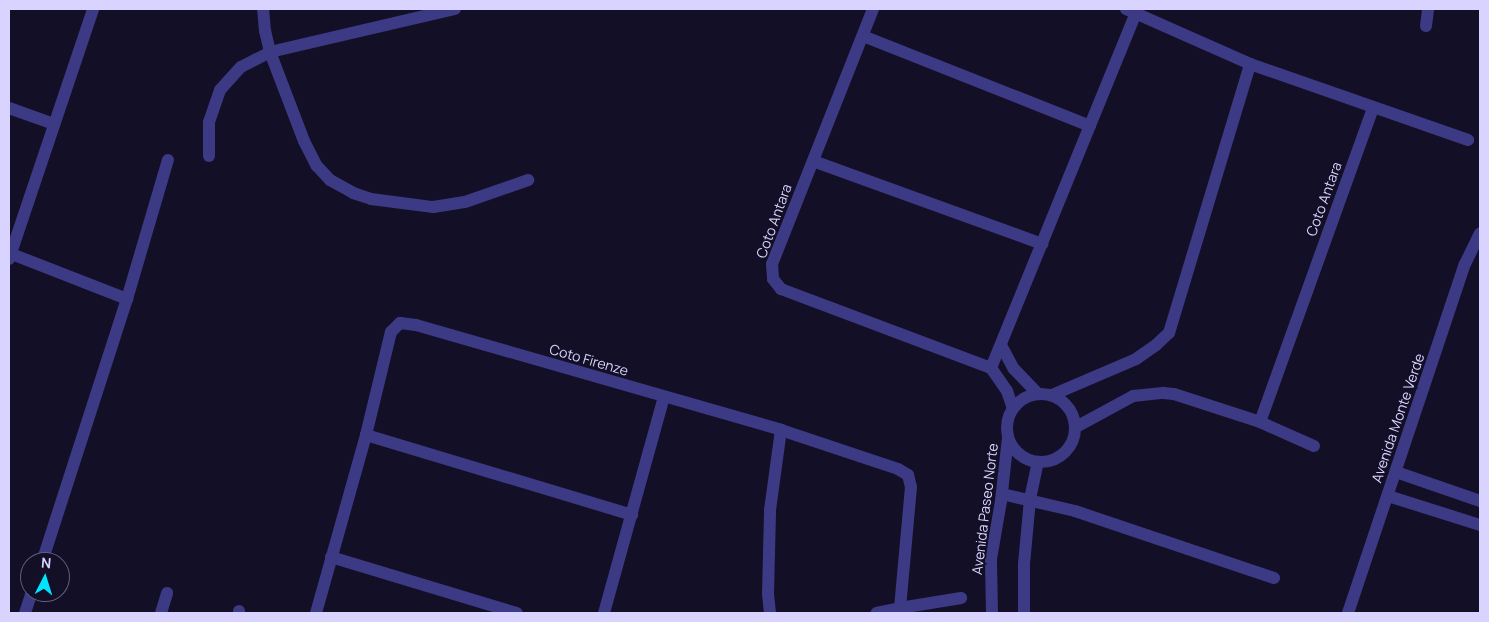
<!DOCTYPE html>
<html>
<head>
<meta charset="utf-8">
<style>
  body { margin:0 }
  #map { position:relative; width:1489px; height:622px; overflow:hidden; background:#130f26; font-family:Manrope,sans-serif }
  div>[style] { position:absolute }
  .service>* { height:12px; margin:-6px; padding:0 6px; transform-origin:6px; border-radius:6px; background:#3d3a85 }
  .minor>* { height:12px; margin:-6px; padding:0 6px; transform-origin:6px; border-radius:6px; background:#3d3a85 }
  .minor>.ring { margin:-6px; padding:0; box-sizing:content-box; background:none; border:12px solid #3d3a85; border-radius:50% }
  span { translate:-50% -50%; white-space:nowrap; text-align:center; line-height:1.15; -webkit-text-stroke:4px #130f26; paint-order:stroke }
  .street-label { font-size:14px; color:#d9d4ff }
  .frame { position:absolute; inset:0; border:10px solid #d9d4ff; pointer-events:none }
  .north { position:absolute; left:20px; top:552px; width:50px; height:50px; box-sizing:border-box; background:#130f26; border:1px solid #625e7d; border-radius:50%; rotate:5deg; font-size:14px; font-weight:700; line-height:20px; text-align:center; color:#d9d4ff }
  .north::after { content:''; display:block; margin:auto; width:18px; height:22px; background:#00e5ff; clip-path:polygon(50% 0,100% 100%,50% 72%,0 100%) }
</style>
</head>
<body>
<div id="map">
  <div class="service">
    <i style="left:270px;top:52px;width:95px;rotate:69.1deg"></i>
    <i style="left:304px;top:141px;width:28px;rotate:63deg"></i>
    <i style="left:317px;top:166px;width:19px;rotate:47deg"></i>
    <i style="left:330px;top:180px;width:26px;rotate:29deg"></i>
    <i style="left:353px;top:193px;width:19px;rotate:18deg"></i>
    <i style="left:371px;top:199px;width:63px;rotate:7.4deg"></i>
    <i style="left:433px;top:207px;width:32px;rotate:-9deg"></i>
    <i style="left:465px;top:202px;width:67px;rotate:-19.2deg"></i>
    <i style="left:239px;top:613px;width:2px;rotate:-90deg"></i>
  </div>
  <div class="minor">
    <i style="left:873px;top:9px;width:274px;rotate:111.6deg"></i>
    <i style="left:772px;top:264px;width:15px;rotate:86deg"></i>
    <i style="left:773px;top:279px;width:13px;rotate:51deg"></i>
    <i style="left:781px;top:289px;width:224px;rotate:20.6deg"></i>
    <i style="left:1126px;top:9px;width:136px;rotate:23.9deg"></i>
    <i style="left:1250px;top:64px;width:231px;rotate:19.2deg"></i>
    <i style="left:1426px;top:26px;width:17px;rotate:-83deg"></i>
    <i style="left:863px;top:36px;width:244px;rotate:21.6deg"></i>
    <i style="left:270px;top:52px;width:190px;rotate:-13.1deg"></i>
    <i style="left:9px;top:108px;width:48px;rotate:19.6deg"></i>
    <i style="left:209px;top:156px;width:34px;rotate:-90deg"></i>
    <i style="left:209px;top:122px;width:34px;rotate:-71deg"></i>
    <i style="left:220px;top:90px;width:31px;rotate:-48deg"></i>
    <i style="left:241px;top:67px;width:33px;rotate:-27deg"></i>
    <i style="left:270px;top:52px;width:22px;rotate:-103deg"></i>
    <i style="left:265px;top:31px;width:22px;rotate:-95deg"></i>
    <i style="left:813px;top:161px;width:244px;rotate:19.9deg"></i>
    <i style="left:9px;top:253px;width:127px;rotate:21.3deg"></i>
    <i style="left:9px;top:259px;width:264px;rotate:-71.4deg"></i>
    <i style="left:1001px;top:345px;width:27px;rotate:62deg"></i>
    <i style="left:1014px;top:369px;width:33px;rotate:46deg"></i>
    <i style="left:991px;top:368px;width:383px;rotate:-67.8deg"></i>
    <i style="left:991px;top:368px;width:28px;rotate:55deg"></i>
    <i style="left:1007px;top:391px;width:18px;rotate:71deg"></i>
    <i class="ring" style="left:1007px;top:394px;width:56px;height:56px"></i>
    <i style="left:1052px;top:395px;width:91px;rotate:-23.2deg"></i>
    <i style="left:1136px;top:359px;width:24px;rotate:-35deg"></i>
    <i style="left:1156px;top:345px;width:18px;rotate:-43deg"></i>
    <i style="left:1169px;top:333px;width:281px;rotate:-73.2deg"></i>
    <i style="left:1260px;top:422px;width:334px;rotate:-70.2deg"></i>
    <i style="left:1076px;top:427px;width:65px;rotate:-28.5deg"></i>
    <i style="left:1133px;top:396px;width:30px;rotate:-6deg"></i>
    <i style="left:1163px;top:393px;width:11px;rotate:5deg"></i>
    <i style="left:1174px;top:394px;width:90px;rotate:18deg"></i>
    <i style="left:1260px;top:422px;width:59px;rotate:24deg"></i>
    <i style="left:366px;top:435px;width:278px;rotate:16.7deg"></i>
    <i style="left:1396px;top:472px;width:89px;rotate:19deg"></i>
    <i style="left:1002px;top:494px;width:75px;rotate:13.1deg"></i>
    <i style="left:1075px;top:511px;width:210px;rotate:18.6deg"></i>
    <i style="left:1388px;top:496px;width:96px;rotate:17.5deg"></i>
    <i style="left:331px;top:557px;width:194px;rotate:16.8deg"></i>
    <i style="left:42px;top:562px;width:276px;rotate:-72.1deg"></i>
    <i style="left:127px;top:299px;width:145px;rotate:-73.6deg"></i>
    <i style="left:900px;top:608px;width:62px;rotate:-9.3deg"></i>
    <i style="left:25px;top:613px;width:22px;rotate:-72deg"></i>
    <i style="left:161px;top:613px;width:21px;rotate:-73deg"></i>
    <i style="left:316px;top:613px;width:185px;rotate:-74.3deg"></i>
    <i style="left:366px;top:435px;width:106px;rotate:-76.4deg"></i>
    <i style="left:391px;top:332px;width:13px;rotate:-45deg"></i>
    <i style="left:400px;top:323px;width:16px;rotate:7deg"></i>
    <i style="left:416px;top:325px;width:380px;rotate:16deg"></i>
    <i style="left:781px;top:430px;width:123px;rotate:18.4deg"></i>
    <i style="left:898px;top:469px;width:12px;rotate:31deg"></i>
    <i style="left:908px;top:475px;width:12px;rotate:76deg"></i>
    <i style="left:911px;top:487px;width:121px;rotate:95.2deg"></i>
    <i style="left:900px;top:608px;width:24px;rotate:168deg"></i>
    <i style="left:604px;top:613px;width:224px;rotate:-74.5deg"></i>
    <i style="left:770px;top:613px;width:19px;rotate:-96deg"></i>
    <i style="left:768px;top:594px;width:84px;rotate:-88.6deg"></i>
    <i style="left:770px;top:510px;width:81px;rotate:-82.2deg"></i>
    <i style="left:992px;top:613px;width:54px;rotate:-91.1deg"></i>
    <i style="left:991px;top:559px;width:59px;rotate:-80.2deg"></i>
    <i style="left:1001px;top:501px;width:63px;rotate:-83.7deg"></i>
    <i style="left:1024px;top:613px;width:49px;rotate:-90deg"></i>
    <i style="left:1024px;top:564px;width:65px;rotate:-84.7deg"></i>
    <i style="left:1030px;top:499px;width:38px;rotate:-78deg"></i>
    <i style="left:1348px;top:613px;width:368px;rotate:-71.5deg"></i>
    <i style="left:1465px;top:264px;width:34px;rotate:-64deg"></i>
  </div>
  <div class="street-label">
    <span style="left:1324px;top:199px;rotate:-70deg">Coto Antara</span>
    <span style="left:774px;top:221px;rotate:-70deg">Coto Antara</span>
    <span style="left:589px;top:360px;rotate:16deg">Coto Firenze</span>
    <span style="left:1398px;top:418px;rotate:-71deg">Avenida Monte Verde</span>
    <span style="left:985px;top:509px;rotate:-83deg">Avenida Paseo Norte</span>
  </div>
  <div class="frame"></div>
  <div class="north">N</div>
</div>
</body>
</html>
